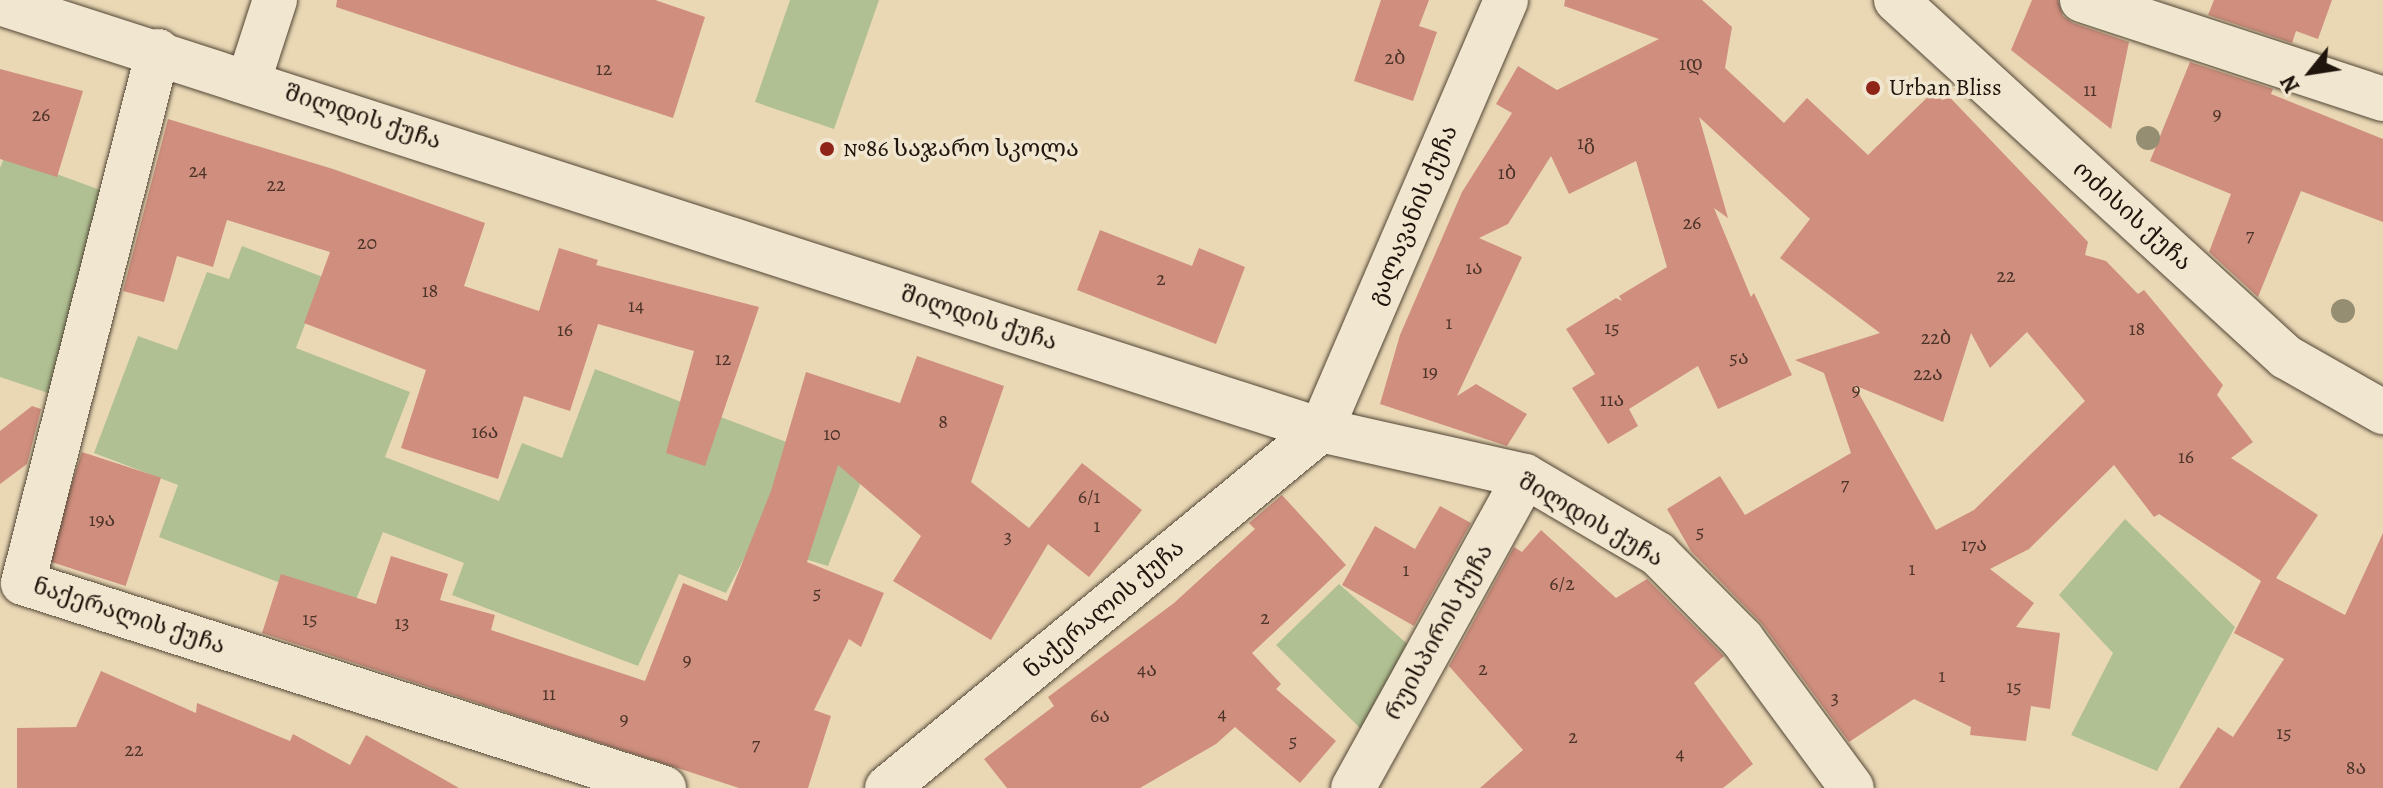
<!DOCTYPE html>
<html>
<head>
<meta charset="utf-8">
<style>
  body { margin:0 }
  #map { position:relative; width:2383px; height:788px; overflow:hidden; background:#ead8b5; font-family:Alegreya,"Noto Serif Georgian",serif }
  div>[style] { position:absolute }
  .green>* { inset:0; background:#b0c092 }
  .building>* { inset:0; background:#cf8e7e; transform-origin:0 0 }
  .roads { filter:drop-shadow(0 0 2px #524636) drop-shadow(0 0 2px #524636) }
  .minor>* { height:44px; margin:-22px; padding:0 22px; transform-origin:22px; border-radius:22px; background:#f1e6cf }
  .trees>* { width:24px; height:24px; margin:-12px; border-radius:50%; background:#968e72 }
  .dots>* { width:22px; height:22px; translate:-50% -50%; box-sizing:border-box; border:4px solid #f1e6cf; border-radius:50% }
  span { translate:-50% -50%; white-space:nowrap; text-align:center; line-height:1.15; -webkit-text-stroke:7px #f1e6cf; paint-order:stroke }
  .number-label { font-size:20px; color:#4b3328 }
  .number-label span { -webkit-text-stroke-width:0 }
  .poi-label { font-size:24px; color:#1f150c }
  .left { translate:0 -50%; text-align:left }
  .street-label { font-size:24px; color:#1f150c }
  .north { position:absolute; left:2271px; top:32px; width:80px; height:80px; -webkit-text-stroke:6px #f1e6cf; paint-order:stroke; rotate:240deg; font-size:22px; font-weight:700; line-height:32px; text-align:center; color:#1f150c }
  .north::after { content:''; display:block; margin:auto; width:28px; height:36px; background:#1f150c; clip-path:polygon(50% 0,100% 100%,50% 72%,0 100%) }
</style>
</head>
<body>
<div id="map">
  <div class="green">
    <i style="clip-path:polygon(790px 0,879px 0,834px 129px,755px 102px)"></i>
    <i style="clip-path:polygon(5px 155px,111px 194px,60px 397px,0 377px,0 168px)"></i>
    <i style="clip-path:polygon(242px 246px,323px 277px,296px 348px,410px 392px,385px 457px,499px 501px,522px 443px,562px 458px,595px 369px,865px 472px,828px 566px,752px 543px,726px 593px,679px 574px,638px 666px,452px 595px,464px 563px,383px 532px,352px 610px,159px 537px,178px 485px,94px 453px,138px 336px,177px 350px,207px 272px,229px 279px)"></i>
    <i style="clip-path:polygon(2125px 519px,2235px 627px,2157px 771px,2071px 735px,2113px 653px,2059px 595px)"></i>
    <i style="clip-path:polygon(1339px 584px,1412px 648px,1364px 732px,1276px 645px)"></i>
  </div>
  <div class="building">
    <i style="clip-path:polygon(337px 0,655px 0,705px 17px,673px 118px,336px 7px)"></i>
    <i style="clip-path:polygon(1381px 0,1429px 0,1419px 26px,1437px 32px,1413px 101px,1354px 81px)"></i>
    <i style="clip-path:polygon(evenodd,1565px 0,1702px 0,1732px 27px,1725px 68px,1784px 123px,1807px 98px,1868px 155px,1939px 86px,2088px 242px,2085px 255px,2106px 261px,2138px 294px,2144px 290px,2223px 385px,2217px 395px,2253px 442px,2231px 458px,2318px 515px,2276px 578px,2345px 615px,2383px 533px,2383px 788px,2179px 788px,2218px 727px,2233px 737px,2284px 659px,2234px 633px,2261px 581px,2159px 514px,2154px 517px,2114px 465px,2029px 549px,1990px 569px,2034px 603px,2016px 627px,2060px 633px,2050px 709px,2031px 706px,2026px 741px,1970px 735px,1971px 727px,1914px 699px,1849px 742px,1762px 624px,1691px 551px,1667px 509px,1720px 476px,1745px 515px,1851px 453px,1824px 373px,1795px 360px,1880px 333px,1780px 258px,1810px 219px,1699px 117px,1728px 218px,1714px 208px,1751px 297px,1754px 293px,1792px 375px,1718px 409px,1698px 366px,1629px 409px,1638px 426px,1608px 444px,1572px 388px,1595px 374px,1566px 329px,1616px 298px,1622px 301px,1619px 296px,1667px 267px,1636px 161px,1569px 194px,1551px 156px,1508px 224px,1479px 238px,1522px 257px,1457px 396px,1476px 384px,1527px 414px,1507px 446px,1380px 404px,1400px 335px,1462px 192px,1512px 113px,1496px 104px,1518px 66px,1557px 90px,1659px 39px,1564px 6px,1565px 0,2027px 332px,2085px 401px,1974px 510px,1936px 530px,1854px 385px,1943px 422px,1971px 333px,1990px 368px,2027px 332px)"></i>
    <i style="clip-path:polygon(2032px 0,2058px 0,2063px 16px,2073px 23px,2129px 42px,2111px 129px,2011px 50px)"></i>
    <i style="clip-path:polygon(2214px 0,2332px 0,2318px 39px,2296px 31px,2292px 43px,2208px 15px)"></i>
    <i style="clip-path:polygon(2190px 62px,2273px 89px,2271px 94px,2383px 139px,2383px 222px,2301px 191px,2258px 297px,2209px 252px,2231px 194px,2150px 161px)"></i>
    <i style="clip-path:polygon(0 69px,83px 91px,57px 177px,0 159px)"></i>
    <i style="clip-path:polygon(168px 119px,333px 169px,485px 223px,464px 286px,539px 311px,559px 248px,598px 260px,596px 265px,759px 307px,705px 466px,666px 453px,694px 351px,598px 324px,570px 411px,524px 396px,498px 479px,401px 448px,426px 370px,304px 323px,330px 252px,227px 220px,213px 267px,177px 256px,164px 302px,123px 291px)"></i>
    <i style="clip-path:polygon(1100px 230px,1192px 266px,1199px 248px,1245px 267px,1216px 344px,1077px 290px)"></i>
    <i style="clip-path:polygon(917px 356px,1004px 386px,971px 482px,1029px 528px,1082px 463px,1142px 510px,1089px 577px,1048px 544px,991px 640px,893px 581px,921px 536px,838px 465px,807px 562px,884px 593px,861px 647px,849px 639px,814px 710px,831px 716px,808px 788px,739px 788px,262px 633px,281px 574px,376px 604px,391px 556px,448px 574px,440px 600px,495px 615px,491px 630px,645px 681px,683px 583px,727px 601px,771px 491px,806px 372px,900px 403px)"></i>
    <i style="clip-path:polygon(32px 406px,41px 409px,27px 464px,0 484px,0 431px)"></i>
    <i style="left:82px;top:452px;width:83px;height:114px;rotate:18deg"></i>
    <i style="clip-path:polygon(1282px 495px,1346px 565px,1252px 653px,1281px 684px,1276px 689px,1336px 741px,1300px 783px,1235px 727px,1216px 744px,1140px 788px,1007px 788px,984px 759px,1054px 706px,1048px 697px,1174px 603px,1255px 529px,1249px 523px)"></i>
    <i style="clip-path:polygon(1440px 506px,1471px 523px,1414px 626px,1342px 585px,1375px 526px,1415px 549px)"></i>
    <i style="clip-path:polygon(1541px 530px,1616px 598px,1647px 579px,1724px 656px,1694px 683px,1753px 764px,1723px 788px,1480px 788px,1523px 750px,1449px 666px,1514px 547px,1522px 552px)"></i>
    <i style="clip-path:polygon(101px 671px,196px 713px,197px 703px,290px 741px,293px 734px,350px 765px,366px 735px,459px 788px,17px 788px,17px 728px,76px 727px)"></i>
  </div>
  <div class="roads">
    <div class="minor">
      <i style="left:1896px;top:0;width:529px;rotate:42.47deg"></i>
      <i style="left:2286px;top:357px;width:112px;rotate:29.6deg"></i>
      <i style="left:2082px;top:0;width:317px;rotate:18.2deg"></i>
      <i style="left:0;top:3px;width:1388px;rotate:17.91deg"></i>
      <i style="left:1321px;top:430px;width:209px;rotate:12.7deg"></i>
      <i style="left:1525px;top:476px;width:154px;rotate:30.4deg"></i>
      <i style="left:1658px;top:554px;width:120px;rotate:45.3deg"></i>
      <i style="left:1742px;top:639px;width:185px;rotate:53.6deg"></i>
      <i style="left:158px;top:51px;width:549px;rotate:104.24deg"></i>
      <i style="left:23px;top:583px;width:673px;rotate:17.73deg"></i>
      <i style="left:249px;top:80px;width:84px;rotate:-72deg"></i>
      <i style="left:887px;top:788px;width:563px;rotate:-39.52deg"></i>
      <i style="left:1321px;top:430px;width:468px;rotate:-66.7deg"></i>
      <i style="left:1353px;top:788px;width:356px;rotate:-61.1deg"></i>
    </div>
  </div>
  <div class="trees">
    <i style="left:2148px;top:138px"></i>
    <i style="left:2343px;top:311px"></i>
  </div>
  <div class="dots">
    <i style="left:1873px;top:88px;background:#8f2418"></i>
    <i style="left:827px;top:149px;background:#8f2418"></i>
  </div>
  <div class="number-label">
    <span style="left:1395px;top:57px">2ბ</span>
    <span style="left:1691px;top:63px">1დ</span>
    <span style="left:604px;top:68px">12</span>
    <span style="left:2090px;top:89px">11</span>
    <span style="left:2217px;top:113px">9</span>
    <span style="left:41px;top:114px">26</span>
    <span style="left:1586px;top:142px">1გ</span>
    <span style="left:198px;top:170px">24</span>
    <span style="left:1507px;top:172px">1ბ</span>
    <span style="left:276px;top:184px">22</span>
    <span style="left:1692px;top:222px">26</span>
    <span style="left:2250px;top:234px">7</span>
    <span style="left:367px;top:242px">20</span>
    <span style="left:1474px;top:267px">1ა</span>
    <span style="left:2006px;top:275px">22</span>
    <span style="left:1161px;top:278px">2</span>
    <span style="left:430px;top:290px">18</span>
    <span style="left:636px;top:305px">14</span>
    <span style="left:1449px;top:322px">1</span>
    <span style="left:1612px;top:327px">15</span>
    <span style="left:2137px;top:328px">18</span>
    <span style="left:565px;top:329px">16</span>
    <span style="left:1936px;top:337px">22ბ</span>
    <span style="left:1739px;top:357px">5ა</span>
    <span style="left:723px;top:358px">12</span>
    <span style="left:1430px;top:371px">19</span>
    <span style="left:1928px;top:373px">22ა</span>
    <span style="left:1856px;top:389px">9</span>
    <span style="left:1612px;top:399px">11ა</span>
    <span style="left:943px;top:421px">8</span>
    <span style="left:485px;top:431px">16ა</span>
    <span style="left:832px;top:433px">10</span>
    <span style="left:2186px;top:456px">16</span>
    <span style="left:1845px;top:483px">7</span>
    <span style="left:1089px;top:496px">6/1</span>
    <span style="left:102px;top:519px">19ა</span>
    <span style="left:1097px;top:525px">1</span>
    <span style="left:1700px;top:531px">5</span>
    <span style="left:1008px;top:536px">3</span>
    <span style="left:1974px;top:544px">17ა</span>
    <span style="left:1912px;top:568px">1</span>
    <span style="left:1406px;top:569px">1</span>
    <span style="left:1562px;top:583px">6/2</span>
    <span style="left:817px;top:592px">5</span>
    <span style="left:1265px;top:617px">2</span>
    <span style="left:310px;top:618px">15</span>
    <span style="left:402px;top:622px">13</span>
    <span style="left:687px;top:659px">9</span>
    <span style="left:1483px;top:668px">2</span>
    <span style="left:1147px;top:669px">4ა</span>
    <span style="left:1942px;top:675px">1</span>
    <span style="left:2014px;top:686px">15</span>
    <span style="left:549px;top:693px">11</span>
    <span style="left:1835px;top:697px">3</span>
    <span style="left:1222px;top:713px">4</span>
    <span style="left:1100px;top:715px">6ა</span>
    <span style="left:624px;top:718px">9</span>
    <span style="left:2284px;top:732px">15</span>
    <span style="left:1573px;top:736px">2</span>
    <span style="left:1293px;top:740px">5</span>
    <span style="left:756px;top:743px">7</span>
    <span style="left:134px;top:749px">22</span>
    <span style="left:1680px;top:753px">4</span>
    <span style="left:2356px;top:767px">8ა</span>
  </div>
  <div class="poi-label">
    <span class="left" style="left:1889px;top:88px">Urban Bliss</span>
    <span class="left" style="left:843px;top:149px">№86 საჯარო სკოლა</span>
  </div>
  <div class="street-label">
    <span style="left:363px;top:117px;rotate:18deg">შილდის ქუჩა</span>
    <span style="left:1413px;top:215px;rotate:-67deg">გალავანის ქუჩა</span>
    <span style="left:2132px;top:216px;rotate:42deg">ოძისის ქუჩა</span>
    <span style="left:979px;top:318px;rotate:18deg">შილდის ქუჩა</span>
    <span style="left:1591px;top:520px;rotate:30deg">შილდის ქუჩა</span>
    <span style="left:1104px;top:609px;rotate:-40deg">ნაქერალის ქუჩა</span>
    <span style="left:129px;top:616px;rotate:18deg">ნაქერალის ქუჩა</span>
    <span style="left:1439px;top:632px;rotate:-61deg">რუისპირის ქუჩა</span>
  </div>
  <div class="north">N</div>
</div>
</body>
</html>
